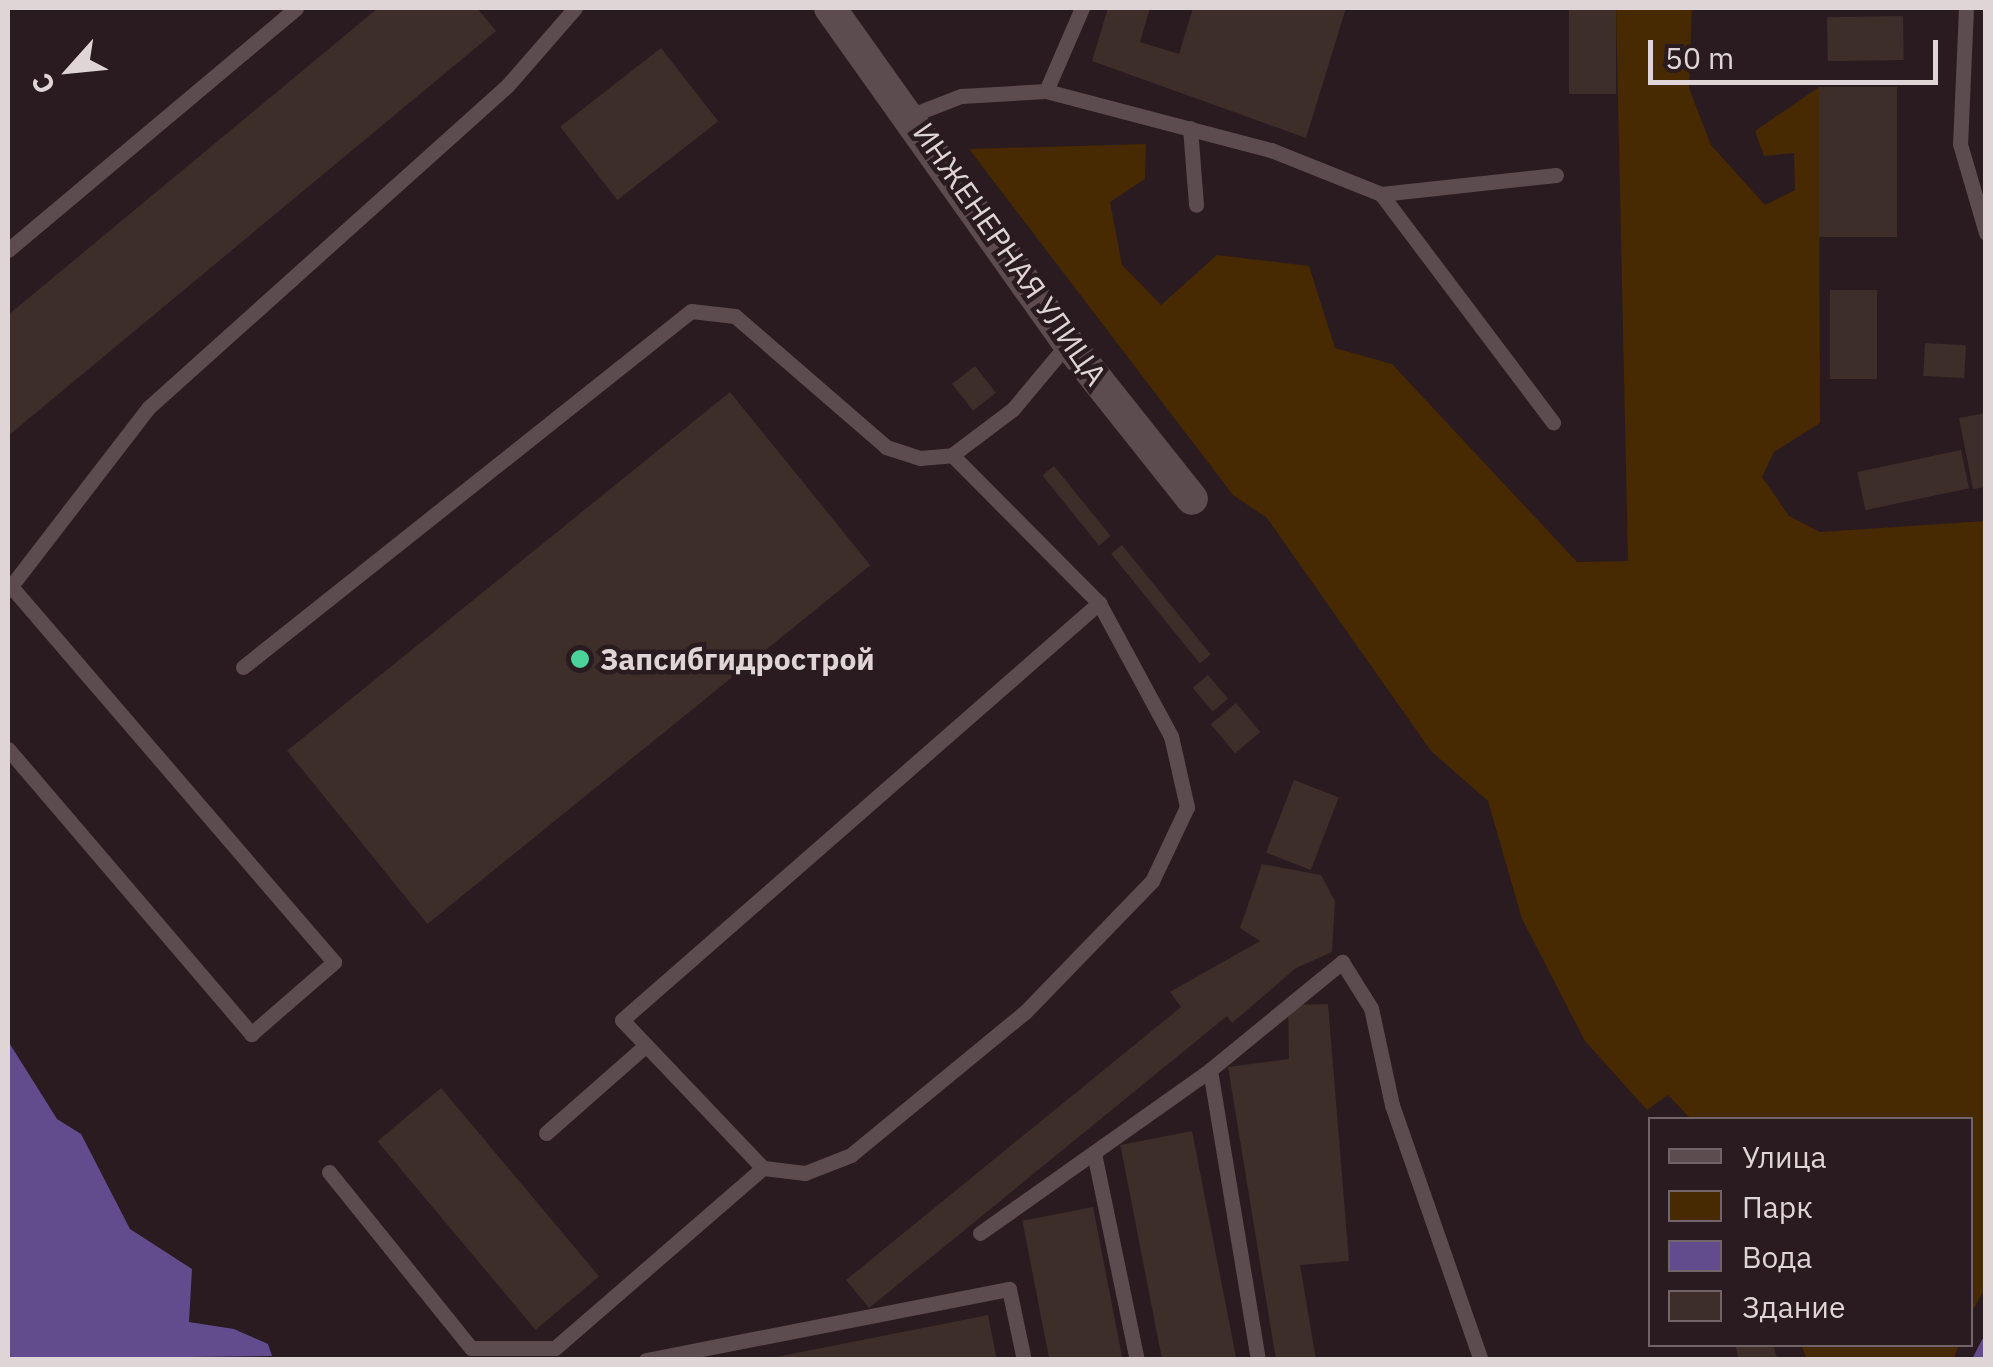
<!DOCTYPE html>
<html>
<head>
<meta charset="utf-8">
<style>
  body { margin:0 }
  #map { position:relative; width:1993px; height:1367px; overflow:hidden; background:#291b1f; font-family:"IBM Plex Sans",sans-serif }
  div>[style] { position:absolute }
  .green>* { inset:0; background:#472902 }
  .water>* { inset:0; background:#634c8d }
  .stream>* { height:11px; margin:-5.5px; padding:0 5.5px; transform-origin:5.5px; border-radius:5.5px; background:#634c8d }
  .building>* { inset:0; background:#3d2e2a; transform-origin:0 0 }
  .lane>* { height:15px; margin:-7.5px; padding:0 7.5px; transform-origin:7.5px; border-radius:7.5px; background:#5c4b4f }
  .street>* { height:32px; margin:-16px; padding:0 16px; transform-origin:16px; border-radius:16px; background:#5c4b4f }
  .dots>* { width:28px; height:28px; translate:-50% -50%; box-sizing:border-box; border:5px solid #291b1f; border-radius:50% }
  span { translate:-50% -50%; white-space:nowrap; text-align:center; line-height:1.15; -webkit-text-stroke:9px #291b1f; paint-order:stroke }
  .street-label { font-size:30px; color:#dfd5d7 }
  .poi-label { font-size:30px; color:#dfd5d7; font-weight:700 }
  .left { translate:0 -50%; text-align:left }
  .frame { position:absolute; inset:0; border:10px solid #dfd5d7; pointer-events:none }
  .legend { position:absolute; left:1648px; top:1117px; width:325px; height:230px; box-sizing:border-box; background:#291b1f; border:2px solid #726569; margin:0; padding:12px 18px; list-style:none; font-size:30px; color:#dfd5d7 }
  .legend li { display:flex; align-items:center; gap:20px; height:50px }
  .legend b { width:50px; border:2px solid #726569 }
  .north { position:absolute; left:20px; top:20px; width:100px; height:100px; -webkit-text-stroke:8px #291b1f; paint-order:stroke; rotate:243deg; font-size:28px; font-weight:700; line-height:40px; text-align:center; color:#dfd5d7 }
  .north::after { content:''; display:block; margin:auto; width:35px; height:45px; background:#dfd5d7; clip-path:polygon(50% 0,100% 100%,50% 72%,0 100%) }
  .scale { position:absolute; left:1648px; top:40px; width:290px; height:45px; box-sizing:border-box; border:5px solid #dfd5d7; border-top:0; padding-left:12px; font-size:30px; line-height:35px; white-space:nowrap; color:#dfd5d7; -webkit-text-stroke:8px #291b1f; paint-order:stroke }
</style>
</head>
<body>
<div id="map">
  <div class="green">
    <i style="clip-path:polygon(1616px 8px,1692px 8px,1689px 88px,1711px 145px,1765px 205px,1795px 190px,1794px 153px,1764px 156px,1755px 131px,1819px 87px,1820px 423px,1774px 452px,1762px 477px,1789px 516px,1820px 532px,1985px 521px,1986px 1287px,1971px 1313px,1970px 1120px,1691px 1119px,1668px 1095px,1647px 1110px,1585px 1041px,1522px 919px,1488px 801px,1431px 751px,1267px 518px,1233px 495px,969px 149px,1146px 144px,1145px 179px,1110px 202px,1122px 265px,1161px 305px,1217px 255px,1309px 266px,1335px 348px,1392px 364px,1577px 562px,1628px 561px)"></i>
    <i style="clip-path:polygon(1801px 1345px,1959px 1345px,1953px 1360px,1807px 1359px)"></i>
  </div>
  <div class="water">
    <i style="clip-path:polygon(8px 1041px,57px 1119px,81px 1134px,130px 1229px,192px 1269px,189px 1322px,234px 1329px,268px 1344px,272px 1356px,8px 1359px)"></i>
  </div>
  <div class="stream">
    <i style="left:1977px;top:1360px;width:20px;rotate:-63deg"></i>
  </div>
  <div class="building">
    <i style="clip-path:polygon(378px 8px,477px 8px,496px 31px,8px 436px,8px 315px)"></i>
    <i style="clip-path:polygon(1108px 8px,1150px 8px,1140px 42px,1179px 54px,1193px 8px,1346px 8px,1306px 138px,1092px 61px)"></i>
    <i style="left:1569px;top:8px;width:47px;height:86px"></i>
    <i style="left:1903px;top:16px;width:44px;height:76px;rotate:89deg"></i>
    <i style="left:661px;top:48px;width:93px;height:128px;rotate:52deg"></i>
    <i style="left:1819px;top:87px;width:78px;height:150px"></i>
    <i style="left:1830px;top:290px;width:47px;height:89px"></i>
    <i style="left:1925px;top:343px;width:41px;height:33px;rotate:3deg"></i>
    <i style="left:975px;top:366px;width:34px;height:29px;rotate:52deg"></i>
    <i style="left:730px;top:392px;width:223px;height:570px;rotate:51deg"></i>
    <i style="clip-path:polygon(1986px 413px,1986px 487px,1973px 489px,1959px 418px)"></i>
    <i style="left:1961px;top:450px;width:39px;height:106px;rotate:78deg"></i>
    <i style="left:1054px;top:466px;width:90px;height:15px;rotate:51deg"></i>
    <i style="left:1122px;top:545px;width:141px;height:14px;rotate:51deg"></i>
    <i style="left:1208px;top:675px;width:31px;height:20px;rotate:50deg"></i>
    <i style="left:1236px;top:703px;width:38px;height:33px;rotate:50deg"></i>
    <i style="left:1294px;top:780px;width:48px;height:78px;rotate:21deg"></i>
    <i style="clip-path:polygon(1262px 864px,1321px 875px,1335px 901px,1332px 952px,1296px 968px,1232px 1023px,1227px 1016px,869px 1308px,846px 1280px,1181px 1007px,1170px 992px,1260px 941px,1240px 928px)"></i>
    <i style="clip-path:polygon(1328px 1004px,1349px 1261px,1300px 1265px,1316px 1360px,1276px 1360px,1228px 1067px,1289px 1059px,1288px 1005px)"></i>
    <i style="left:441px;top:1088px;width:246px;height:83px;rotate:50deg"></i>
    <i style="left:1192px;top:1131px;width:233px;height:73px;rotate:79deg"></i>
    <i style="left:1093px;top:1207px;width:156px;height:72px;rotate:79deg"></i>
    <i style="clip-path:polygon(988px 1315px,997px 1360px,771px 1360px,771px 1358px)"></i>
    <i style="clip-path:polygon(1735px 1344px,1773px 1344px,1777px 1358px,1739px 1360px)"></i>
  </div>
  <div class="lane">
    <i style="left:1966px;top:8px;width:136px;rotate:92.5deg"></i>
    <i style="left:1960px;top:144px;width:93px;rotate:73.7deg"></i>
    <i style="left:1046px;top:91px;width:90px;rotate:-66.6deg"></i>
    <i style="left:912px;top:115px;width:53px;rotate:-21.2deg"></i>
    <i style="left:961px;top:96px;width:85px;rotate:-3.4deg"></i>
    <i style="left:1046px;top:91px;width:233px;rotate:14.7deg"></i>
    <i style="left:1271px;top:150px;width:118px;rotate:21.8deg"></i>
    <i style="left:1381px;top:194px;width:176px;rotate:-6.2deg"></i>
    <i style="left:1190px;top:128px;width:77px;rotate:85.5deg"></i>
    <i style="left:1381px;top:194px;width:286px;rotate:53deg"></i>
    <i style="left:8px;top:250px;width:376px;rotate:-40deg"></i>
    <i style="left:952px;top:455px;width:209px;rotate:45.2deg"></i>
    <i style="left:1099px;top:603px;width:151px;rotate:61.6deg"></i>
    <i style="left:1171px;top:736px;width:73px;rotate:77.3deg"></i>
    <i style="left:1187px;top:807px;width:82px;rotate:115.3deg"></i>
    <i style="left:1152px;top:881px;width:182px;rotate:134.1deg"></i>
    <i style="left:1025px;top:1012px;width:225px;rotate:140.6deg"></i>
    <i style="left:851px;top:1155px;width:49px;rotate:158.6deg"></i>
    <i style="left:805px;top:1173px;width:42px;rotate:-173.2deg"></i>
    <i style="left:763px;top:1168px;width:204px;rotate:-133.6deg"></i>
    <i style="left:622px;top:1020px;width:634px;rotate:-41.16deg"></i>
    <i style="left:8px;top:590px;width:230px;rotate:-52.4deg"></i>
    <i style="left:148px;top:408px;width:482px;rotate:-41.9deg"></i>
    <i style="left:507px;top:86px;width:103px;rotate:-48.9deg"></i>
    <i style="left:243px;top:667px;width:572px;rotate:-38.47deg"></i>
    <i style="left:691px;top:311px;width:44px;rotate:6.5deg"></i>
    <i style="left:735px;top:316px;width:200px;rotate:40.9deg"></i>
    <i style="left:886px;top:447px;width:36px;rotate:18deg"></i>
    <i style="left:920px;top:458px;width:32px;rotate:-5deg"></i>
    <i style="left:952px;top:455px;width:76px;rotate:-37deg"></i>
    <i style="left:1013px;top:409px;width:86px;rotate:-50.2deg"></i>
    <i style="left:8px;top:749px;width:375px;rotate:49.5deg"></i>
    <i style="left:251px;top:1034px;width:110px;rotate:-40.9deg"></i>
    <i style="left:334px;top:962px;width:496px;rotate:-130.7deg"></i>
    <i style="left:1210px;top:1070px;width:294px;rotate:80.6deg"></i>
    <i style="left:546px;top:1133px;width:133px;rotate:-41.3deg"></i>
    <i style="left:1094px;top:1153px;width:211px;rotate:78.3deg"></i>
    <i style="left:329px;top:1172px;width:226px;rotate:51.1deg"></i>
    <i style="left:471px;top:1348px;width:84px"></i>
    <i style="left:555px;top:1348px;width:275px;rotate:-40.9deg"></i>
    <i style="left:980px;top:1233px;width:282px;rotate:-35.3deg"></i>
    <i style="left:1210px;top:1070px;width:171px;rotate:-39.3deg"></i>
    <i style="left:1342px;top:962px;width:54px;rotate:57.8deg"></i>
    <i style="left:1371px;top:1008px;width:99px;rotate:77.8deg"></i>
    <i style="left:1392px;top:1105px;width:270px;rotate:70.8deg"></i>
    <i style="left:646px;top:1360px;width:370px;rotate:-11.1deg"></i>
    <i style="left:1009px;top:1289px;width:73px;rotate:78.1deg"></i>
  </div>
  <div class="street">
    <i style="left:830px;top:8px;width:411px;rotate:54.6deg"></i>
    <i style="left:1068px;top:343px;width:199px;rotate:51.5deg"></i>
  </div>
  <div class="dots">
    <i style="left:580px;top:659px;background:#4ad49c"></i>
  </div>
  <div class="street-label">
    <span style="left:1010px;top:254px;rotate:55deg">ИНЖЕНЕРНАЯ УЛИЦА</span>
  </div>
  <div class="poi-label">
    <span class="left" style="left:600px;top:659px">Запсибгидрострой</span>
  </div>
  <div class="frame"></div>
  <ul class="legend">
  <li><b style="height:12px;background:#5c4b4f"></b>Улица</li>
  <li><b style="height:28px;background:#472902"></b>Парк</li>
  <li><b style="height:28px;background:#634c8d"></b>Вода</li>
  <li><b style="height:28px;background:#3d2e2a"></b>Здание</li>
  </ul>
  <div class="north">С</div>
  <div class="scale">50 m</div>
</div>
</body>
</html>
